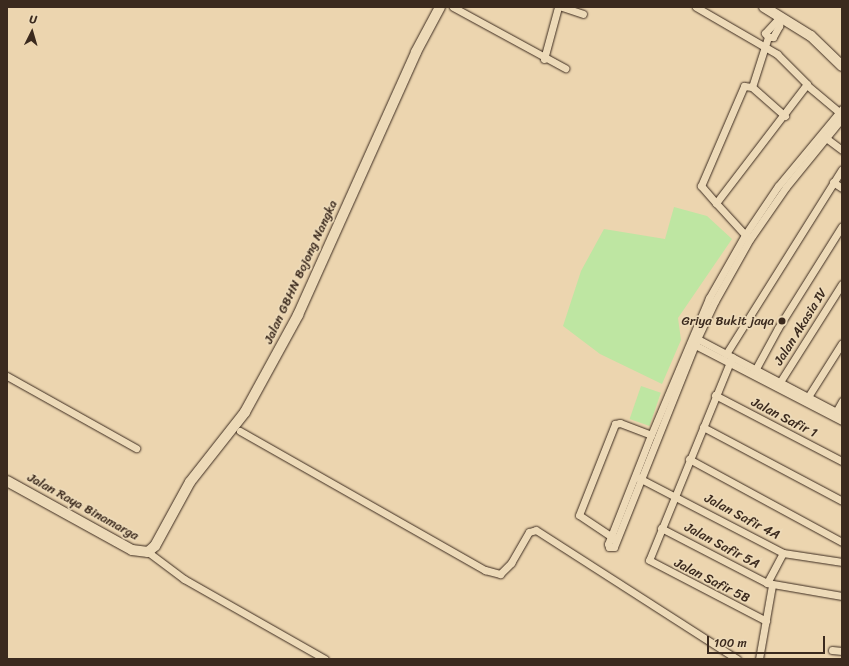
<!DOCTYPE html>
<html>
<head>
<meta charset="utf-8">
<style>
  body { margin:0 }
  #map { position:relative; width:849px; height:666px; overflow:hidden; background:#ecd5af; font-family:Sriracha,sans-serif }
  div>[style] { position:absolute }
  .green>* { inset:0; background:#bee6a2; transform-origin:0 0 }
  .roads { filter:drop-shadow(0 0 1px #3b2a1e) drop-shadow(0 0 1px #3b2a1e) }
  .street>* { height:7px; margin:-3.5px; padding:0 3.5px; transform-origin:3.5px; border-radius:3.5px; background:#eddab8 }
  .secondary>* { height:10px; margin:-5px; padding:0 5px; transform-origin:5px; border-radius:5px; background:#eddab8 }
  .dots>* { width:11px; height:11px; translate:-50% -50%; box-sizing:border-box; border:2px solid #eddab8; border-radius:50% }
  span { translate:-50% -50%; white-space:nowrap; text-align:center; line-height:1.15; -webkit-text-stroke:3.5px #eddab8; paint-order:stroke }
  .street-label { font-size:13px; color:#3b2a1e }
  .poi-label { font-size:13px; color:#3b2a1e }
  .right { translate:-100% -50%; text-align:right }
  .frame { position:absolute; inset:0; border:8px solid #3b2a1e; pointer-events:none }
  .north { position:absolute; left:12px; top:12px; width:40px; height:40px; -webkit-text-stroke:3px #eddab8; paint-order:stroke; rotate:5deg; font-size:11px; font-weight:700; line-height:16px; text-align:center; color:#3b2a1e }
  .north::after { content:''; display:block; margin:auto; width:14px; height:18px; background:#3b2a1e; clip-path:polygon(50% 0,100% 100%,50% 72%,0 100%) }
  .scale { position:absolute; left:707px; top:636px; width:118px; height:18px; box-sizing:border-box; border:2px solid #3b2a1e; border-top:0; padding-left:5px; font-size:12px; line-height:14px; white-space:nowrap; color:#3b2a1e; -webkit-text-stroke:3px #eddab8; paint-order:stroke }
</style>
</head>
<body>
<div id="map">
  <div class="green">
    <i style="clip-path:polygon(674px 207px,707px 216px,732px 239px,678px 318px,681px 340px,662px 384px,600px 354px,563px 326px,581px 271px,604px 229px,665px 239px)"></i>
    <i style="left:641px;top:386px;width:21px;height:35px;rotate:19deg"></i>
  </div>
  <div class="roads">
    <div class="street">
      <i style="left:453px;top:7px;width:128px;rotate:28.6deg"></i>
      <i style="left:562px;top:7px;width:22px;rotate:18deg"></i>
      <i style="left:696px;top:7px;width:94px;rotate:30.1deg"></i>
      <i style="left:777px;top:54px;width:42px;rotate:45deg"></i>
      <i style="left:807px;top:84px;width:150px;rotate:127.4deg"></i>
      <i style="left:716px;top:203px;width:46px;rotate:47.6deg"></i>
      <i style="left:780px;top:17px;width:22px;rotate:133deg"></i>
      <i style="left:765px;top:33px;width:5px;rotate:53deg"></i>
      <i style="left:768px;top:37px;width:52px;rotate:107.7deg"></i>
      <i style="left:752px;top:87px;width:44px;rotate:41.3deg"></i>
      <i style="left:768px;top:37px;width:5px"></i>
      <i style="left:773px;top:37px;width:13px;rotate:-61deg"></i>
      <i style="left:779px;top:26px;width:4px;rotate:-117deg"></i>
      <i style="left:544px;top:59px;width:54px;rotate:-74.9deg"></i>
      <i style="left:808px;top:86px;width:40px;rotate:40deg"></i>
      <i style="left:842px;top:109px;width:100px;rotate:129.7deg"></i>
      <i style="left:778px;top:186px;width:59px;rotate:124deg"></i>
      <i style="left:745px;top:235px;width:73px;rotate:119.7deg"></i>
      <i style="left:709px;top:298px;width:149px;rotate:112.9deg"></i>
      <i style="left:651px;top:435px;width:117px;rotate:111.5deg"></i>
      <i style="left:608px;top:544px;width:3px;rotate:72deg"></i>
      <i style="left:609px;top:547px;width:5px"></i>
      <i style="left:614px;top:547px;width:224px;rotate:-68.2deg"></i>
      <i style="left:697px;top:339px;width:42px;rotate:-64.7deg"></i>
      <i style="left:715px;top:301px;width:71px;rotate:-60.6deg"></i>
      <i style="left:750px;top:239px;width:63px;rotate:-55.3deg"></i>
      <i style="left:786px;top:187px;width:89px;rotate:-50.9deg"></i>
      <i style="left:822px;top:135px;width:25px;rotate:37deg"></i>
      <i style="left:833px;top:182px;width:11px;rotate:34deg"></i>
      <i style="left:716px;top:203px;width:23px;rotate:-131deg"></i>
      <i style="left:701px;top:186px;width:109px;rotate:-66.7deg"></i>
      <i style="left:744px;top:86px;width:8px;rotate:7deg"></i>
      <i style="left:694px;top:337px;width:165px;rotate:27.8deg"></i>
      <i style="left:693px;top:344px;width:168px;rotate:27.3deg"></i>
      <i style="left:726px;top:354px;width:218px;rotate:-57.9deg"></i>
      <i style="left:732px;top:357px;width:219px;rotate:112.2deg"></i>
      <i style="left:649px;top:560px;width:132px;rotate:27.5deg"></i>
      <i style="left:753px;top:374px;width:52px;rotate:-61.5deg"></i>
      <i style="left:778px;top:328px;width:120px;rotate:-57.9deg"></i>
      <i style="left:7px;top:376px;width:148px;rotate:29.2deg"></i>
      <i style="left:780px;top:382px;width:116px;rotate:-57.7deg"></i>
      <i style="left:715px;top:395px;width:143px;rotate:27.5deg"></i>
      <i style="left:806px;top:400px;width:67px;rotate:-57.7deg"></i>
      <i style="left:836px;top:412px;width:13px;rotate:-61deg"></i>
      <i style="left:703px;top:427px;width:157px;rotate:28deg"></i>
      <i style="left:240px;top:431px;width:282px;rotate:29.6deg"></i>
      <i style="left:485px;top:570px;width:16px;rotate:15deg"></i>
      <i style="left:500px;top:574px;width:16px;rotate:-45deg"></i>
      <i style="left:511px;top:563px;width:36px;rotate:-60deg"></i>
      <i style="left:529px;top:532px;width:7px;rotate:-16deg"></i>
      <i style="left:536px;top:530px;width:239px;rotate:32.7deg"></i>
      <i style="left:689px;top:459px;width:174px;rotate:28.5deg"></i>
      <i style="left:637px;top:477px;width:165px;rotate:27.5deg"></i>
      <i style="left:783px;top:553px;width:60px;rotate:8.7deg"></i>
      <i style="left:661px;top:528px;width:119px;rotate:27.4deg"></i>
      <i style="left:767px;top:583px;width:76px;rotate:9.8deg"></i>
      <i style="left:615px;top:539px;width:43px;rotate:-146.3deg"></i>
      <i style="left:579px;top:515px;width:98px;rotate:-68.4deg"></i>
      <i style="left:615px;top:424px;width:5px;rotate:-11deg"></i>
      <i style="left:620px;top:423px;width:33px;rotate:21deg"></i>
      <i style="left:148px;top:552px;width:45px;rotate:36.9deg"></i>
      <i style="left:184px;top:579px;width:162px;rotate:29.6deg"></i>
      <i style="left:767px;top:583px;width:34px;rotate:-62deg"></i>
      <i style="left:832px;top:650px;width:10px;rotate:6deg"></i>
      <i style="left:759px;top:659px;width:75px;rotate:-80deg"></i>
    </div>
    <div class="secondary">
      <i style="left:764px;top:7px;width:55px;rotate:31.7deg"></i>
      <i style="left:811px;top:36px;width:43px;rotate:44.1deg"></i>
      <i style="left:7px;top:481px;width:143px;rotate:28.9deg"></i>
      <i style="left:132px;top:550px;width:16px;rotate:7deg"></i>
      <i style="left:148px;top:552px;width:9px;rotate:-41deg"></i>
      <i style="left:155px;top:546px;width:73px;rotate:-61.3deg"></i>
      <i style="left:190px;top:482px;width:89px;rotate:-51.8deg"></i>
      <i style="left:245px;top:412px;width:111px;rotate:-61.3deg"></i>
      <i style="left:298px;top:315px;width:288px;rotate:-65.8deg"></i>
      <i style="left:416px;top:52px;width:51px;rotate:-61.9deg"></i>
    </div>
  </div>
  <div class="dots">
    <i style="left:782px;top:321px;background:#3b2a1e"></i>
  </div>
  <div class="street-label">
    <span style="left:301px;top:272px;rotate:-65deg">Jalan GBHN Bojong Nangka</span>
    <span style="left:801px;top:327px;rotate:-58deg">Jalan Akasia IV</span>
    <span style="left:784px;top:418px;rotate:27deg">Jalan Safir 1</span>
    <span style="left:83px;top:507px;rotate:29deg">Jalan Raya Binamarga</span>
    <span style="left:742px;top:517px;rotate:28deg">Jalan Safir 4A</span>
    <span style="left:722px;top:546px;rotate:28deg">Jalan Safir 5A</span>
    <span style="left:712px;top:581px;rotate:27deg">Jalan Safir 5B</span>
  </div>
  <div class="poi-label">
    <span class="right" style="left:774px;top:321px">Griya Bukit jaya</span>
  </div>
  <div class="frame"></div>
  <div class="north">U</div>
  <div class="scale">100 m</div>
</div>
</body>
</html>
